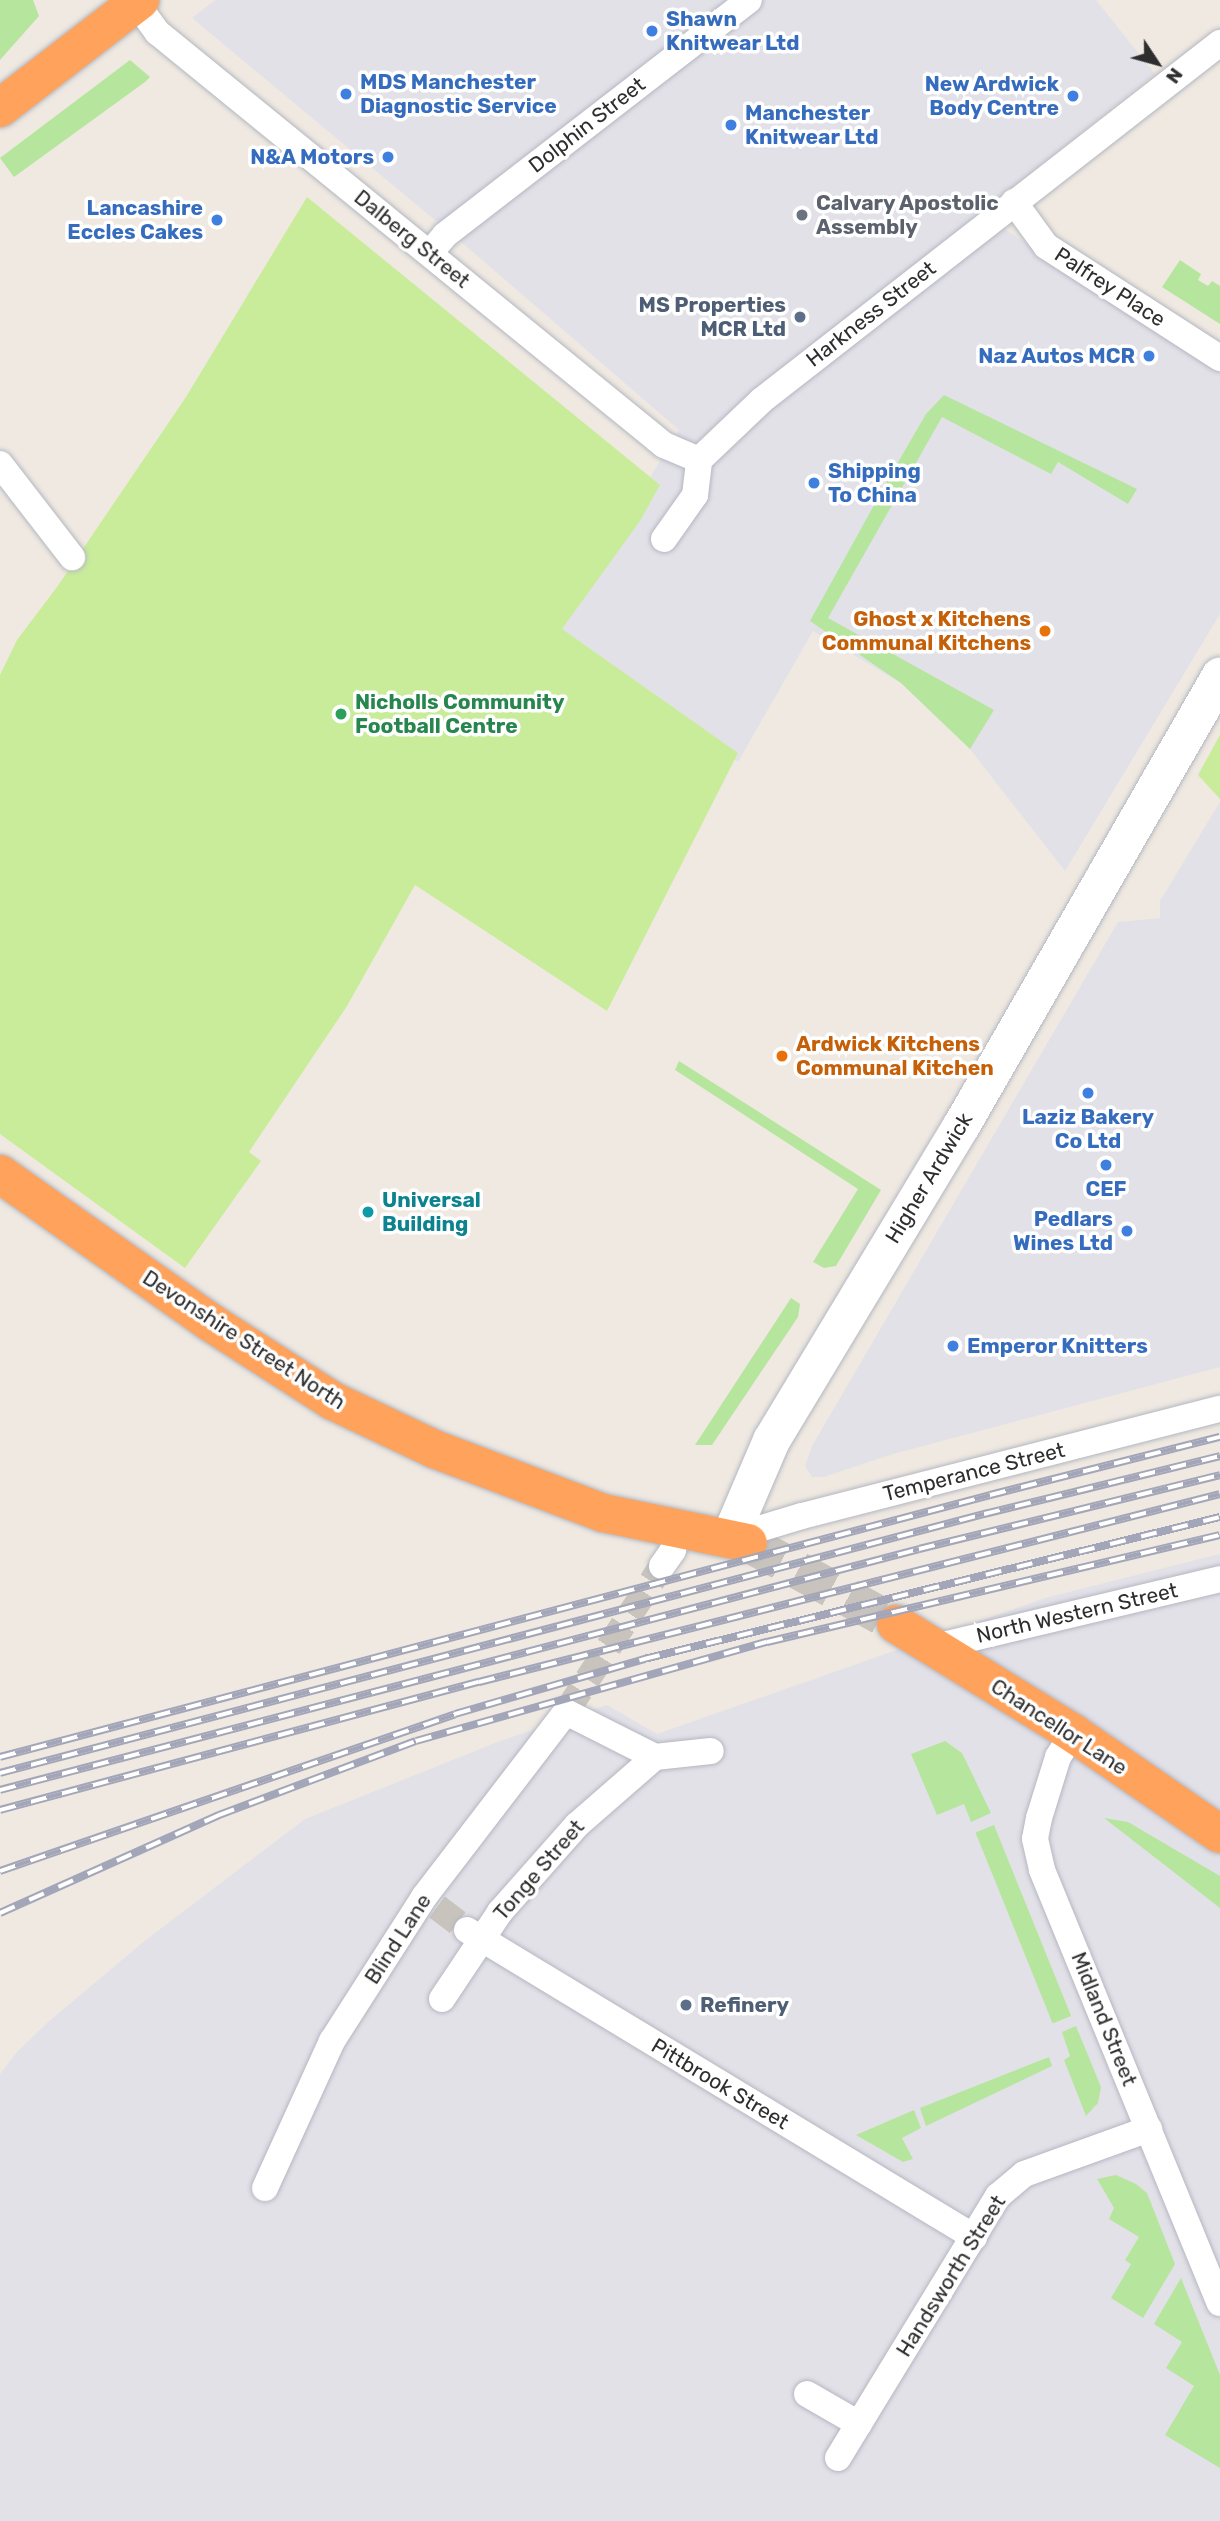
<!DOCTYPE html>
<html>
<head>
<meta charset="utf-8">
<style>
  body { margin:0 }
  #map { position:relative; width:1220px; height:2521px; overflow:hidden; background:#efe9e1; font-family:Rubik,sans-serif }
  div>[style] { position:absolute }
  .industrial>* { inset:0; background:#e3e1e8 }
  .green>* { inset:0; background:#b6e59e; transform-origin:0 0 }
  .pitch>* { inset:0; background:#c9ec9a }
  .street-tunnel>* { height:26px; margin-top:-13px; transform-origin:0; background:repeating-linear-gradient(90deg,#c8c4bd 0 26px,transparent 0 39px) }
  .highway-tunnel>* { height:38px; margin-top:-19px; transform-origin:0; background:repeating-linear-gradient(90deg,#c8c4bd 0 38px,transparent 0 57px) }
  .roads { filter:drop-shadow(0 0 2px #b4b7c1) drop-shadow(0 0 2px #b4b7c1) }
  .street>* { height:26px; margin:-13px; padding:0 13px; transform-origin:13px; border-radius:13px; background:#fff }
  .secondary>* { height:37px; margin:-18.5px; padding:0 18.5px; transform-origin:18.5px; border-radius:18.5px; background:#fff }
  .highway>* { height:38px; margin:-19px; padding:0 19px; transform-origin:19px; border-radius:19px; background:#ffa35c }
  .rail>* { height:8px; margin-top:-4px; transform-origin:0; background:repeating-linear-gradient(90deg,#fff 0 16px,#a3a6b8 0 32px); box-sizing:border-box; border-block:2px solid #a3a6b8 }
  .dots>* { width:19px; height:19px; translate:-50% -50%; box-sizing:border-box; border:4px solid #fff; border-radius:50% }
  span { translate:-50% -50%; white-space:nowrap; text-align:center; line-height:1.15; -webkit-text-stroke:7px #fff; paint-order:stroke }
  .shop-label { font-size:21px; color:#366cbe; font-weight:700 }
  .left { translate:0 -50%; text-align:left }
  .right { translate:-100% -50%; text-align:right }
  .street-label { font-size:21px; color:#2e2e2e }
  .worship-label { font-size:21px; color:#5b616d; font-weight:700 }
  .service-label { font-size:21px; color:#4e5e75; font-weight:700 }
  .food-label { font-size:21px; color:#c56008; font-weight:700 }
  .leisure-label { font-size:21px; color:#27864d; font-weight:700 }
  .culture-label { font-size:21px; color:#0d838f; font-weight:700 }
  .north { position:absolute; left:1122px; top:28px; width:70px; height:70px; -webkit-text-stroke:5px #fff; paint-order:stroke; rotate:126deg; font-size:19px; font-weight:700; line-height:28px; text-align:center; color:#2e2e2e }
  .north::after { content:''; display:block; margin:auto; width:24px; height:32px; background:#2e2e2e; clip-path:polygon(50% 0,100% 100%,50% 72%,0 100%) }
</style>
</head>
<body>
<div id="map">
  <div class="industrial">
    <i style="clip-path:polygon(215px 0,1096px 0,1155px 74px,980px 213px,1220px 369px,1220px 614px,1065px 871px,970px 749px,901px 683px,813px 631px,738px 762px,556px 631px,679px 430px,459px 240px,192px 18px)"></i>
    <i style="clip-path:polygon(1220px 802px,1220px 1367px,893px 1454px,824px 1477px,812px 1477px,805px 1466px,812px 1446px,1118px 922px,1160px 918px,1160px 901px)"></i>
    <i style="clip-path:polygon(1220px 1554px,1220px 2521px,0 2521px,0 2074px,18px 2051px,47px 2023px,142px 1943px,305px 1819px,500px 1741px,607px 1705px,657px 1734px,1045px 1598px)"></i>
  </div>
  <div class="green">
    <i style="clip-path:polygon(0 0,33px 0,39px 16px,0 60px)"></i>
    <i style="clip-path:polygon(130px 60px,150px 77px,145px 82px,14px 177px,0 158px)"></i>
    <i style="clip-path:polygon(1180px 260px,1201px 274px,1198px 280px,1208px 286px,1212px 281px,1220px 286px,1220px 324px,1162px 287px)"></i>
    <i style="clip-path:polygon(944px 395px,1137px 489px,1128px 504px,1058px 462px,1051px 474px,942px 417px,828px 618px,994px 710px,970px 749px,901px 683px,810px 621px,894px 469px,926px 414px)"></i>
    <i style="clip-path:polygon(679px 1061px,881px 1190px,836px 1266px,824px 1268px,813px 1262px,858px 1189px,675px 1070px)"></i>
    <i style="clip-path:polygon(791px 1298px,800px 1304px,798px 1317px,712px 1445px,695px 1445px)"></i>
    <i style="clip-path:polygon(945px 1741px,962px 1753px,991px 1813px,971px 1822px,964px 1804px,937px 1815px,911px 1754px)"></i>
    <i style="clip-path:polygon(1104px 1818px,1128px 1822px,1220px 1876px,1220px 1908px)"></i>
    <i style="left:994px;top:1825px;width:206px;height:20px;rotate:68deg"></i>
    <i style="clip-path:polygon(1076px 2026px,1101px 2087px,1098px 2103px,1086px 2116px,1064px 2060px,1070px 2056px,1062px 2032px)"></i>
    <i style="clip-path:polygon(1049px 2057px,1052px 2066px,926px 2126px,920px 2108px)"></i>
    <i style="clip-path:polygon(914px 2110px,921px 2128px,902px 2138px,913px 2159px,903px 2162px,856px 2135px)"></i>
    <i style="clip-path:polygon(1116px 2175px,1136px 2184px,1147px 2193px,1175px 2264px,1143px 2318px,1111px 2298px,1131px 2264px,1125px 2260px,1139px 2237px,1109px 2219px,1114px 2208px,1097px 2179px)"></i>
    <i style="clip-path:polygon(1181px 2278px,1220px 2375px,1220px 2468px,1165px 2435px,1194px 2386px,1166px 2368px,1182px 2342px,1154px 2324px)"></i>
  </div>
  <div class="pitch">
    <i style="clip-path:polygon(307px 197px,660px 485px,640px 521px,562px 629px,738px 753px,607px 1011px,415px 885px,347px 1006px,249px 1152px,261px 1161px,185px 1268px,0 1134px,0 675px,17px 640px,57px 587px,186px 397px)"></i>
    <i style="clip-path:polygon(1220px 735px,1220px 799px,1198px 775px)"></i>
  </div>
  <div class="street-tunnel">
    <i style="left:566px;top:1712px;width:175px;rotate:-56.7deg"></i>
    <i style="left:437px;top:1907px;width:38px;rotate:37deg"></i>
  </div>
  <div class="highway-tunnel">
    <i style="left:748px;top:1543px;width:169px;rotate:28.7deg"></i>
  </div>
  <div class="roads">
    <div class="street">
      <i style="left:136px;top:3px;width:36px;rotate:54deg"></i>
      <i style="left:157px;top:32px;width:654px;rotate:39.17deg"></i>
      <i style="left:664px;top:445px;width:38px;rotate:23deg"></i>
      <i style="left:1014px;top:202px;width:54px;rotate:54deg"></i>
      <i style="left:1046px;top:246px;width:207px;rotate:32.8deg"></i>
      <i style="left:430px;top:253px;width:23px;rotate:-50deg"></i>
      <i style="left:445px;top:235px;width:384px;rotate:-37.7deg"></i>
      <i style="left:0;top:464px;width:118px;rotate:52.3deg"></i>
      <i style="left:664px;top:539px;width:54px;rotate:-54.8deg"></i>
      <i style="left:695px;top:495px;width:35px;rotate:-83deg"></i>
      <i style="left:699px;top:460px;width:87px;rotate:-43.6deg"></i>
      <i style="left:762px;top:400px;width:581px;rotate:-37.94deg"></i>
      <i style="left:729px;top:1538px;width:76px;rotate:-16.8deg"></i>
      <i style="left:802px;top:1516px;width:431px;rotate:-14.4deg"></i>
      <i style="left:662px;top:1566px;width:19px;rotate:-55deg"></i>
      <i style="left:673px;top:1550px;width:23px;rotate:-77deg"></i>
      <i style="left:935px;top:1647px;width:293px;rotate:-13.4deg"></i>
      <i style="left:1073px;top:1733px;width:28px;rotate:122deg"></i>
      <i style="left:1058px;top:1757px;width:64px;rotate:107.3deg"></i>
      <i style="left:1039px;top:1818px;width:21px;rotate:101deg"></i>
      <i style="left:1035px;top:1839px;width:32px;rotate:77deg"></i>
      <i style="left:1042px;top:1870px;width:468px;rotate:67.7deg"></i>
      <i style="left:467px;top:1930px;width:593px;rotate:31.2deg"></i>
      <i style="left:442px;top:1999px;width:105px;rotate:-56.3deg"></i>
      <i style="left:500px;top:1912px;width:116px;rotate:-48.5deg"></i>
      <i style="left:577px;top:1825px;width:103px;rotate:-41.1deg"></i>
      <i style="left:265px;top:2188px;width:162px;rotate:-65.5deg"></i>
      <i style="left:332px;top:2041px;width:171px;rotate:-57.4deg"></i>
      <i style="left:424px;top:1897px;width:233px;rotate:-52.5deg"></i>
      <i style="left:566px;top:1712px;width:100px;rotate:26.8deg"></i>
      <i style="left:655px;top:1757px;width:56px;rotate:-6.1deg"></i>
      <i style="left:807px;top:2394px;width:60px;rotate:30deg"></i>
      <i style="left:838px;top:2458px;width:307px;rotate:-58.6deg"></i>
      <i style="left:998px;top:2196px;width:34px;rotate:-40deg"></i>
      <i style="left:1024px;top:2174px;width:133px;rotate:-19.8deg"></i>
    </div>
    <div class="secondary">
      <i style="left:729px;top:1538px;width:107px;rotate:-66.8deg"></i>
      <i style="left:771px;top:1440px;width:366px;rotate:-58.9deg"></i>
      <i style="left:960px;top:1127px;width:521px;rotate:-60.09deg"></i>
    </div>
    <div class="highway">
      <i style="left:0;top:108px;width:177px;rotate:-37.6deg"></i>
      <i style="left:0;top:1174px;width:257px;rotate:35.2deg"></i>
      <i style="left:210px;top:1322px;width:146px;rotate:32.7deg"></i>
      <i style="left:333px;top:1401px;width:112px;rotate:25.4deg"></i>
      <i style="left:434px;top:1449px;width:181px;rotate:20.7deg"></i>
      <i style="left:603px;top:1513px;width:148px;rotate:11.7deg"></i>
      <i style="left:896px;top:1624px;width:208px;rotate:31.6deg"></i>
      <i style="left:1073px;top:1733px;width:178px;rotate:34.5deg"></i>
    </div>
  </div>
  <div class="rail">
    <i style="left:0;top:1757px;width:1024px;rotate:-14.82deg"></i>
    <i style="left:990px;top:1495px;width:237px;rotate:-14.2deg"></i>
    <i style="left:0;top:1773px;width:1018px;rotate:-14.75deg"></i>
    <i style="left:984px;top:1514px;width:243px;rotate:-13.8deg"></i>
    <i style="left:0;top:1790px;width:950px;rotate:-14.69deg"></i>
    <i style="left:919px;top:1549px;width:310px;rotate:-13.8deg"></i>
    <i style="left:0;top:1810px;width:496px;rotate:-15deg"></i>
    <i style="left:479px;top:1682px;width:764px;rotate:-14.24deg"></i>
    <i style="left:0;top:1871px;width:481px;rotate:-19deg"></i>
    <i style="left:455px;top:1714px;width:197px;rotate:-16.2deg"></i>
    <i style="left:644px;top:1659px;width:593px;rotate:-13.85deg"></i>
    <i style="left:0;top:1913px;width:240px;rotate:-24.1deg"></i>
    <i style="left:219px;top:1815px;width:210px;rotate:-20.6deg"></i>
    <i style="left:416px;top:1741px;width:365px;rotate:-15.8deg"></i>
    <i style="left:767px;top:1642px;width:465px;rotate:-13.3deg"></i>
  </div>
  <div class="dots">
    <i style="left:652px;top:31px;background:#3f7fe0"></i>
    <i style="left:346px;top:94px;background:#3f7fe0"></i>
    <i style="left:1073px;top:96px;background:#3f7fe0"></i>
    <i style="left:731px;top:125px;background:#3f7fe0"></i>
    <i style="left:388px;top:157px;background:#3f7fe0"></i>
    <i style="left:802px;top:215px;background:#6b7280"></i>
    <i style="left:217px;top:220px;background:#3f7fe0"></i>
    <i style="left:800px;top:317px;background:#5c6f8a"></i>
    <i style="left:1149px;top:356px;background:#3f7fe0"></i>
    <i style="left:814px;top:483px;background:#3f7fe0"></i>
    <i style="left:1045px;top:631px;background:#e8710a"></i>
    <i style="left:341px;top:714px;background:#2e9e5b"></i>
    <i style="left:782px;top:1056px;background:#e8710a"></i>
    <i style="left:1088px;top:1093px;background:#3f7fe0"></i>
    <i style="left:1106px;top:1165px;background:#3f7fe0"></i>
    <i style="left:368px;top:1212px;background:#0f9aa8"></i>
    <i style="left:1127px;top:1231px;background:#3f7fe0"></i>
    <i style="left:953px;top:1346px;background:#3f7fe0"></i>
    <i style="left:686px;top:2005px;background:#5c6f8a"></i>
  </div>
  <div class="shop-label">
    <span class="left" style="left:666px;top:31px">Shawn<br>Knitwear Ltd</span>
    <span class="left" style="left:360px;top:94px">MDS Manchester<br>Diagnostic Service</span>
    <span class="right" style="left:1059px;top:96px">New Ardwick<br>Body Centre</span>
    <span class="left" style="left:745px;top:125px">Manchester<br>Knitwear Ltd</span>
    <span class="right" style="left:374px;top:157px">N&amp;A Motors</span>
    <span class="right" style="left:203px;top:220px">Lancashire<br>Eccles Cakes</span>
    <span class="right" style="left:1135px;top:356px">Naz Autos MCR</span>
    <span class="left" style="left:828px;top:483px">Shipping<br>To China</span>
    <span style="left:1088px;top:1129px">Laziz Bakery<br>Co Ltd</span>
    <span style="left:1106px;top:1189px">CEF</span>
    <span class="right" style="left:1113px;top:1231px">Pedlars<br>Wines Ltd</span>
    <span class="left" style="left:967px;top:1346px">Emperor Knitters</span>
  </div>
  <div class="street-label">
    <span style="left:587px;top:125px;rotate:-38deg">Dolphin Street</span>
    <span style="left:412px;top:239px;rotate:39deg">Dalberg Street</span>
    <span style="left:1110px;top:287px;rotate:33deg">Palfrey Place</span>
    <span style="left:871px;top:314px;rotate:-38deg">Harkness Street</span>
    <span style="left:929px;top:1178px;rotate:-59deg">Higher Ardwick</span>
    <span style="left:244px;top:1340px;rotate:33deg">Devonshire Street North</span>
    <span style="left:974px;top:1472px;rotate:-14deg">Temperance Street</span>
    <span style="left:1077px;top:1613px;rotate:-13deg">North Western Street</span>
    <span style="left:1059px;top:1727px;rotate:33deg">Chancellor Lane</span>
    <span style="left:539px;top:1870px;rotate:-49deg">Tonge Street</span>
    <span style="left:398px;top:1939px;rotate:-57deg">Blind Lane</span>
    <span style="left:1104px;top:2019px;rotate:68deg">Midland Street</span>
    <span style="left:720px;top:2084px;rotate:31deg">Pittbrook Street</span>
    <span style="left:951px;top:2276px;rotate:-58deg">Handsworth Street</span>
  </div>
  <div class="worship-label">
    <span class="left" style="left:816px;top:215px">Calvary Apostolic<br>Assembly</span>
  </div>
  <div class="service-label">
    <span class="right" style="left:786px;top:317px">MS Properties<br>MCR Ltd</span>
    <span class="left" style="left:700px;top:2005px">Refinery</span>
  </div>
  <div class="food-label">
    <span class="right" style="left:1031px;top:631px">Ghost x Kitchens<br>Communal Kitchens</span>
    <span class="left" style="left:796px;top:1056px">Ardwick Kitchens<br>Communal Kitchen</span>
  </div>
  <div class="leisure-label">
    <span class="left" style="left:355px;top:714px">Nicholls Community<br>Football Centre</span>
  </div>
  <div class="culture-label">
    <span class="left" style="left:382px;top:1212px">Universal<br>Building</span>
  </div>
  <div class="north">N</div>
</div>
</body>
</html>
